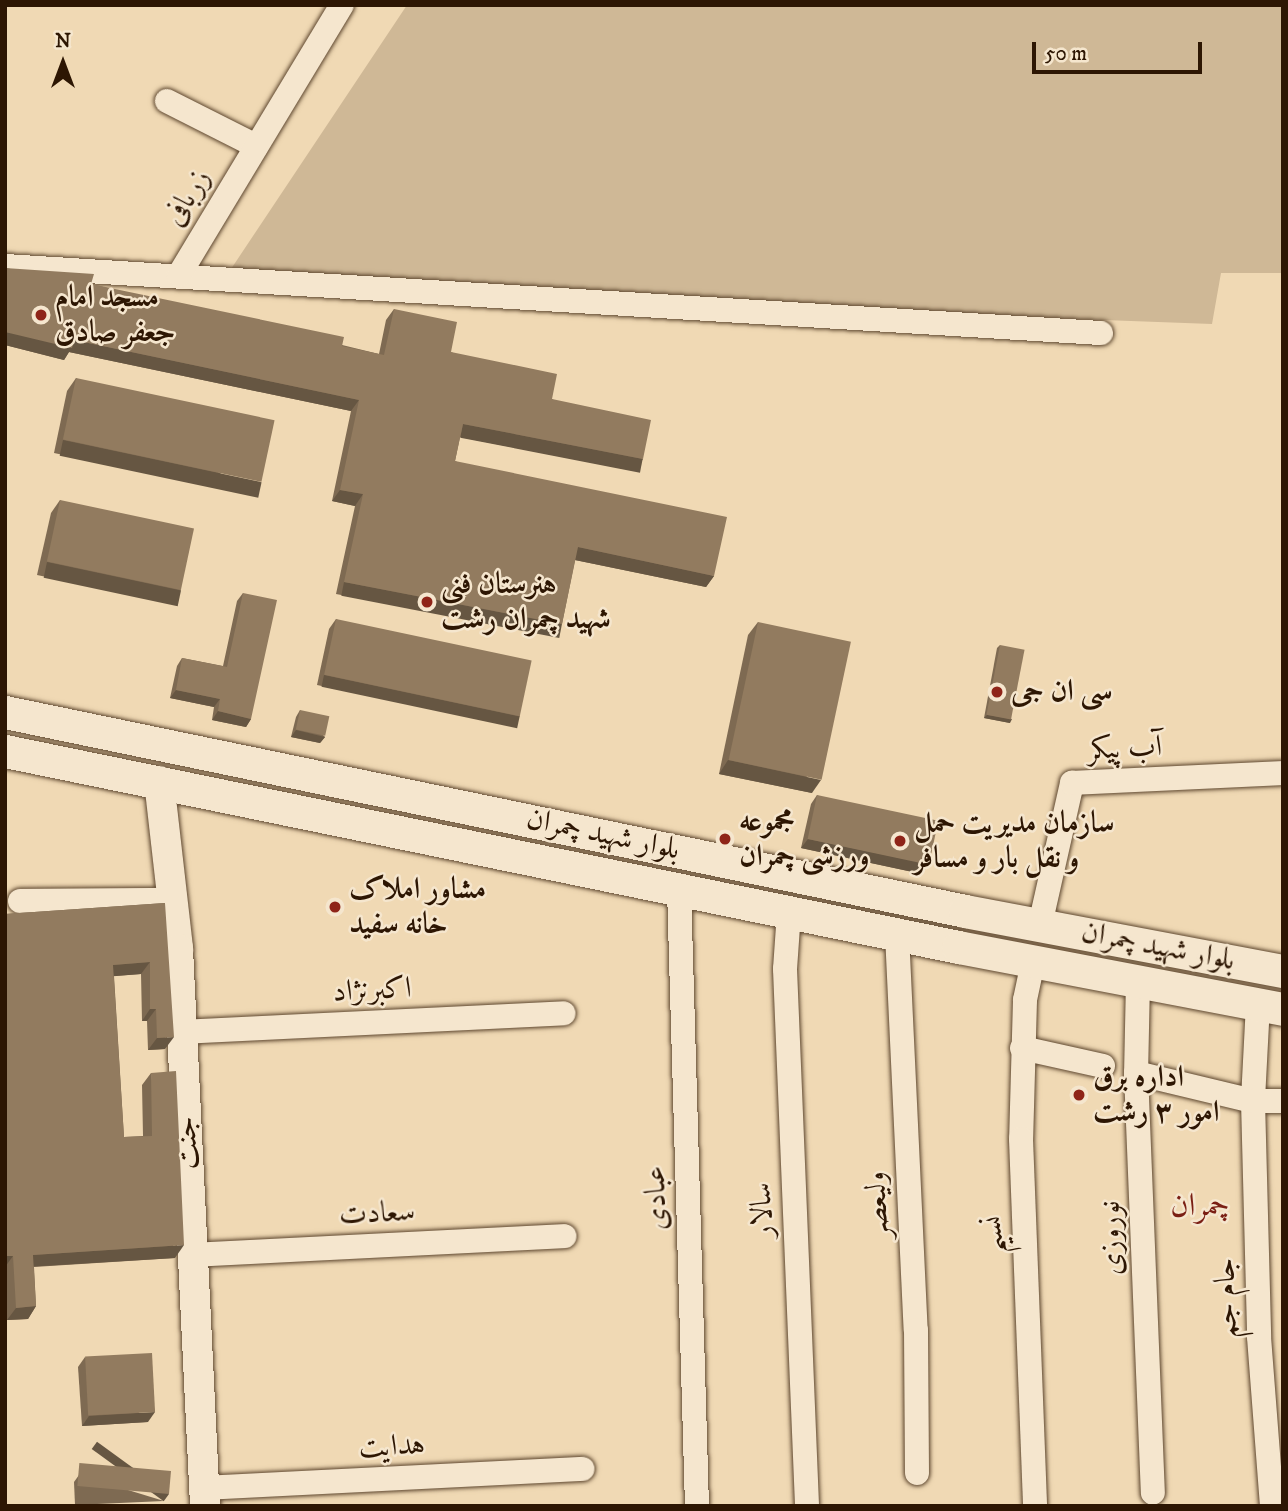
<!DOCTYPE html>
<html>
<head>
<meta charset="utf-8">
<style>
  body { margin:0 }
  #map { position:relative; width:1288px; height:1511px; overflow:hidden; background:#f0d9b4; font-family:"IM FELL DW Pica",Amiri,serif }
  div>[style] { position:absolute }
  .green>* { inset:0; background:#cfb896 }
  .roads { filter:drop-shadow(0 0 2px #5e472f) drop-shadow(0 0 2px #5e472f) }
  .minor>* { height:24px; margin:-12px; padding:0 12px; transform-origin:12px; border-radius:12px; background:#f5e6ce }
  .tertiary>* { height:30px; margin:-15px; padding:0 15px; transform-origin:15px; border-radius:15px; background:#f5e6ce }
  .secondary>* { height:33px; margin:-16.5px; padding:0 16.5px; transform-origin:16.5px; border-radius:16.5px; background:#f5e6ce }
  .wall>* { inset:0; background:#7e6a52 }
  .shaded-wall>* { inset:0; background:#665642; transform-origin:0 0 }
  .building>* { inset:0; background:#927b5f; transform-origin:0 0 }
  .dots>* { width:19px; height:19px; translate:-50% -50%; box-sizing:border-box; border:4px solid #f5e6ce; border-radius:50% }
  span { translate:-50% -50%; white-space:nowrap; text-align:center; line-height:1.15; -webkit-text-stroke:5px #f5e6ce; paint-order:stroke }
  .street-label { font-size:30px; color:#2d1603 }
  .poi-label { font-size:30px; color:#2d1603; font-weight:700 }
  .left { translate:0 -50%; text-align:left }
  .neighbourhood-label { font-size:32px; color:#7a1f14 }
  .frame { position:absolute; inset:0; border:7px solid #2d1603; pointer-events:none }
  .north { position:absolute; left:28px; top:28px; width:70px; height:70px; -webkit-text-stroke:5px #f5e6ce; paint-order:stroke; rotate:0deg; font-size:19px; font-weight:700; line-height:28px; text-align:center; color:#2d1603 }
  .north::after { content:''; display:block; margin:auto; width:24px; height:32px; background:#2d1603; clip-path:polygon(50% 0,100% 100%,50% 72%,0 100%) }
  .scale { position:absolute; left:1032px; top:42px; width:170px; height:32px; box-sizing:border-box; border:4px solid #2d1603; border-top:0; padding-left:9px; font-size:21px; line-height:24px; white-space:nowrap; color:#2d1603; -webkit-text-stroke:5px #f5e6ce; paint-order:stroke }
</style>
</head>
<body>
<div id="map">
  <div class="green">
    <i style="clip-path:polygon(407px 5px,1283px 5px,1283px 273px,1221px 273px,1212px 324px,219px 287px)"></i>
  </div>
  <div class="roads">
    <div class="minor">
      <i style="left:167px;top:101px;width:100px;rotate:26.8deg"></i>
      <i style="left:5px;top:266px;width:1098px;rotate:3.5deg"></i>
      <i style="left:179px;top:275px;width:315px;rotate:-58.9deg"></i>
      <i style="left:679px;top:889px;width:617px;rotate:88.33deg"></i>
      <i style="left:20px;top:901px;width:152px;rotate:-0.4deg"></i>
      <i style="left:789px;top:912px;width:57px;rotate:94deg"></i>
      <i style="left:785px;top:969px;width:537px;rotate:87.65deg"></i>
      <i style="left:1040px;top:925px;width:146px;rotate:-77.3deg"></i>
      <i style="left:1072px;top:783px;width:211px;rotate:-2.7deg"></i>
      <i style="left:897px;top:934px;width:396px;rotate:87.3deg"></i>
      <i style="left:916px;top:1330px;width:143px;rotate:89.6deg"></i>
      <i style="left:1033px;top:962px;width:39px;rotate:102deg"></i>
      <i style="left:1025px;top:1000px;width:139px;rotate:91.6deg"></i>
      <i style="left:1021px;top:1139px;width:367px;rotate:87.8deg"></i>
      <i style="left:1138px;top:981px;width:92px;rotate:91.2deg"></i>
      <i style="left:1136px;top:1073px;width:420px;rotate:87.7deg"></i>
      <i style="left:1258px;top:1004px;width:97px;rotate:93deg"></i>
      <i style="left:1253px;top:1101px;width:236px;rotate:88.5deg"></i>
      <i style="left:1259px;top:1337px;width:169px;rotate:85.6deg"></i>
      <i style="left:182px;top:1032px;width:382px;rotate:-2.8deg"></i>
      <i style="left:1022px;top:1048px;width:83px;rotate:12.5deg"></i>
      <i style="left:1136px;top:1073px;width:120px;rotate:13.5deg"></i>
      <i style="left:1253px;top:1101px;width:30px"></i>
      <i style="left:193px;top:1255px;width:372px;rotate:-2.9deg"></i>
      <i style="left:205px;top:1488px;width:378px;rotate:-2.9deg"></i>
    </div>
    <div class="tertiary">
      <i style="left:159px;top:781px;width:169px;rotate:83.5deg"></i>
      <i style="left:178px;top:949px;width:558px;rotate:87.22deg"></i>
    </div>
    <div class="secondary">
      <i style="left:5px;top:712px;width:980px;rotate:11.71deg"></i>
      <i style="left:965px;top:911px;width:324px;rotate:10.7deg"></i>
      <i style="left:5px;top:751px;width:973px;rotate:11.62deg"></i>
      <i style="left:958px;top:947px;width:331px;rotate:10.8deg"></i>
    </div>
  </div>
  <div class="wall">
    <i style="clip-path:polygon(5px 268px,91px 284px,379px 354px,386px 320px,394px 309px,451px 352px,552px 399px,643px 459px,635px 471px,460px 437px,455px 461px,714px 576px,706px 587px,575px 560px,562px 624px,554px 635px,336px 594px,355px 506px,332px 501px,351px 411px,69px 352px,64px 360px,5px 345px)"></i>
    <i style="clip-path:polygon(76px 378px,253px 495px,54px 453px,67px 391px)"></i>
    <i style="clip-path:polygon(60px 500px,181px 590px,171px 603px,37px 575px,51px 513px)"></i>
    <i style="clip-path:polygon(243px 593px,251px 719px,246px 727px,212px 720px,214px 707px,170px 698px,177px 666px,182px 658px,223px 666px,237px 601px)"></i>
    <i style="clip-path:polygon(336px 619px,520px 716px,513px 726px,317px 685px,329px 629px)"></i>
    <i style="clip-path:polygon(758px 622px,812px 793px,719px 774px,748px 635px)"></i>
    <i style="clip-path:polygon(1000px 645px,1010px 723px,984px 718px,997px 648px)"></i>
    <i style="clip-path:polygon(300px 710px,325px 737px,320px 743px,291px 737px,296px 717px)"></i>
    <i style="clip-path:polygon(817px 795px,929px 864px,922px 874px,801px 848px,811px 804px)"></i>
    <i style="clip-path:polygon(165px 903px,165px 1049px,148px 1050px,147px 1021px,142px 1021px,141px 974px,114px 976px,124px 1137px,143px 1136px,142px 1085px,151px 1073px,175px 1258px,34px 1267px,36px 1306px,28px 1319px,7px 1320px,5px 1284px,5px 914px)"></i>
    <i style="clip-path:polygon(85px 1357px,148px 1422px,82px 1426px,78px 1367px)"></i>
    <i style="clip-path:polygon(79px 1475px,164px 1501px,75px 1505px,74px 1482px)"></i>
  </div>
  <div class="shaded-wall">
    <i style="clip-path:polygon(5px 332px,74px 340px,359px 400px,351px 411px,69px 352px,64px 360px,5px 345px)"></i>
    <i style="left:463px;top:424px;width:183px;height:14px;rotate:11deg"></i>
    <i style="left:63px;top:440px;width:203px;height:16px;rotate:12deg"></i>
    <i style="clip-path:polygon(340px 490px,363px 494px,355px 506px,332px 501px)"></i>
    <i style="clip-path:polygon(578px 547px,714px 576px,706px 587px,570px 559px)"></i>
    <i style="left:47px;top:562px;width:137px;height:16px;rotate:12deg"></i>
    <i style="left:344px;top:582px;width:222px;height:14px;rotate:11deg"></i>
    <i style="left:324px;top:675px;width:200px;height:12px;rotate:12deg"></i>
    <i style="clip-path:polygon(176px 690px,220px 699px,214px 707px,170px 698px)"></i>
    <i style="clip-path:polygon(218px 711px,251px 719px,246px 727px,212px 720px)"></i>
    <i style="clip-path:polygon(987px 715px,1012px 719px,1010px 723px,984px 718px)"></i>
    <i style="clip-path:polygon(296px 730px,325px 737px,320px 743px,291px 737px)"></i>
    <i style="clip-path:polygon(728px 760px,821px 780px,812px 793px,719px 774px)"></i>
    <i style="clip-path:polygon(808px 839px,929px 864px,922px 874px,801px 848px)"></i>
    <i style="clip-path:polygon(150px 962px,141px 974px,104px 977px,113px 965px)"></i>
    <i style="clip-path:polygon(150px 1009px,156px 1009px,147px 1021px,142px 1021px)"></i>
    <i style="clip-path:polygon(174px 1037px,165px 1049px,148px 1050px,157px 1038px)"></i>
    <i style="clip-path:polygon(184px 1245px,175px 1258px,25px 1267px,33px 1255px)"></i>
    <i style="clip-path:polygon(5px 1256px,13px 1256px,5px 1267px)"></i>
    <i style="clip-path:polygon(36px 1306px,28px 1319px,7px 1320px,16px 1308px)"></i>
    <i style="clip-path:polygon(155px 1412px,148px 1422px,82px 1426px,89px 1416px)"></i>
    <i style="left:169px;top:1494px;width:9px;height:89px;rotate:126deg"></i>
  </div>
  <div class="building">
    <i style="clip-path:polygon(5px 268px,94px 274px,91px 284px,344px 337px,342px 346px,384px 355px,394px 309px,457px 322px,451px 352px,557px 374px,552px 399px,651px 420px,643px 459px,463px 424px,455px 461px,727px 517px,714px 576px,578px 547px,562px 624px,344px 582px,363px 494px,340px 490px,359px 400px,74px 340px,72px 348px,5px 332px)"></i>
    <i style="left:76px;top:378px;width:203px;height:63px;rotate:12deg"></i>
    <i style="left:60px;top:500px;width:137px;height:63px;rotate:12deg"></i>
    <i style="clip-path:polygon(243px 593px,277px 600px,251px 719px,218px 711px,220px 699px,176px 690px,182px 658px,227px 667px)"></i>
    <i style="left:336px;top:619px;width:200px;height:57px;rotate:12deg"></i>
    <i style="left:758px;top:622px;width:95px;height:141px;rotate:12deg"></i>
    <i style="left:1000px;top:645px;width:25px;height:71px;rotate:11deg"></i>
    <i style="left:300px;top:710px;width:30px;height:20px;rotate:12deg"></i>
    <i style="left:817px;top:795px;width:124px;height:45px;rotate:12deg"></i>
    <i style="clip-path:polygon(165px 903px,174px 1037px,157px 1038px,156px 1009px,150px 1009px,150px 962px,113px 965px,124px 1137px,152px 1136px,151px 1073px,176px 1071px,184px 1245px,33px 1255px,36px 1306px,16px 1308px,13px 1256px,5px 1256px,5px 914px)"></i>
    <i style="left:152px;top:1353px;width:59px;height:67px;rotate:87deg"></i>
    <i style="left:171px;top:1471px;width:23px;height:92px;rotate:95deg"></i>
  </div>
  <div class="dots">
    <i style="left:41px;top:315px;background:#8f2418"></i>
    <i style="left:427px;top:602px;background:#8f2418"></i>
    <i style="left:997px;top:692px;background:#8f2418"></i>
    <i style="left:725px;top:839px;background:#8f2418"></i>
    <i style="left:900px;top:841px;background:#8f2418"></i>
    <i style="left:335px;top:907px;background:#8f2418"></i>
    <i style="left:1079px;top:1095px;background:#8f2418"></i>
  </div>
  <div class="street-label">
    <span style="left:188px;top:198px;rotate:-59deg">زربافی</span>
    <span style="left:1125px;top:749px;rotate:-3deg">آب پیکر</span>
    <span style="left:603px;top:835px;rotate:12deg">بلوار شهید چمران</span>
    <span style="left:1158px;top:947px;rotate:11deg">بلوار شهید چمران</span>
    <span style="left:372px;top:991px;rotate:-3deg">اکبرنژاد</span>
    <span style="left:188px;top:1143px;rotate:-93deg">جنت</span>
    <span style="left:657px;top:1198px;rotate:-92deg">عبادی</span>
    <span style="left:878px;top:1205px;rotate:-93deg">ولیعصر</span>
    <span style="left:763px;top:1210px;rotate:-92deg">سالار</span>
    <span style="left:377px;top:1214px;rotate:-3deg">سعادت</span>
    <span style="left:994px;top:1235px;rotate:-93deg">نسیم</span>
    <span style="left:1112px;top:1238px;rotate:-92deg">نوروزی</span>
    <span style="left:1227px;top:1298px;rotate:-92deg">جام جم</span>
    <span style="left:392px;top:1447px;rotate:-3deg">هدایت</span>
  </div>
  <div class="poi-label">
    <span class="left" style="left:55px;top:315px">مسجد امام<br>جعفر صادق</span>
    <span class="left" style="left:441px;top:602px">هنرستان فنی<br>شهید چمران رشت</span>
    <span class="left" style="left:1011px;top:692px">سی ان جی</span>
    <span class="left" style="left:739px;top:839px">مجموعه<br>ورزشی چمران</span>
    <span class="left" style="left:914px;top:841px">سازمان مدیریت حمل<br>و نقل بار و مسافر</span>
    <span class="left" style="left:349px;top:907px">مشاور املاک<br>خانه سفید</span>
    <span class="left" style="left:1093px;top:1095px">اداره برق<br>امور ۳ رشت</span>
  </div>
  <div class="neighbourhood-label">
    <span style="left:1200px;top:1206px">چمران</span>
  </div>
  <div class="frame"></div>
  <div class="north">N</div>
  <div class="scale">50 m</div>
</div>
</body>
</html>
